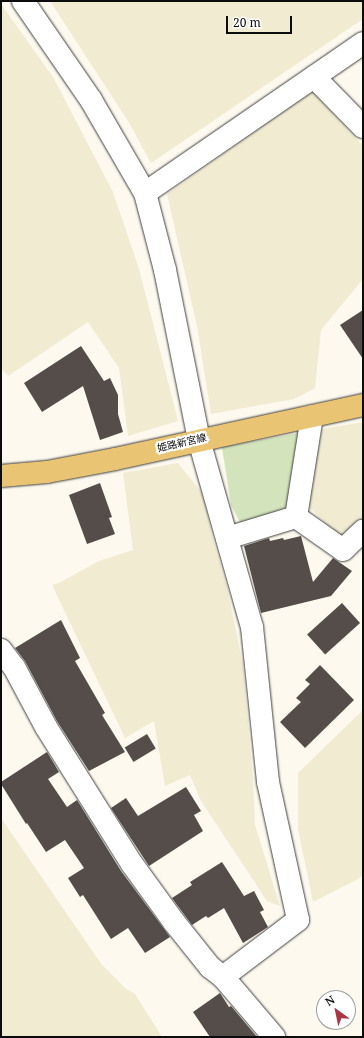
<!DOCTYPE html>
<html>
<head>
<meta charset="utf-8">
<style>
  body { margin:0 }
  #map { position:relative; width:364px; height:1038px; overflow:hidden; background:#fdf9ee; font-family:"Noto Serif","Noto Sans JP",serif }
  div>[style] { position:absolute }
  .farmland>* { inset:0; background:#f0ebd1 }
  .green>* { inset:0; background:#d3e3bb }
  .building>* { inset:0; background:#544d4a; transform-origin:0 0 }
  .roads { filter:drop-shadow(0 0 1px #3f3f3f) drop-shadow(0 0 1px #3f3f3f) }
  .minor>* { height:22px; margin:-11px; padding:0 11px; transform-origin:11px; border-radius:11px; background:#fff }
  .major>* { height:22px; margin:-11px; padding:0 11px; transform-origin:11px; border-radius:11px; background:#e8c473 }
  span { translate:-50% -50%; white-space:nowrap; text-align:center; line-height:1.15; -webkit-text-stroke:4px #fff; paint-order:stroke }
  .street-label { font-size:10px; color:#0c0c0c }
  .frame { position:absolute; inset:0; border:2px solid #0c0c0c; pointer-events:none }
  .north { position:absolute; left:316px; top:990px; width:40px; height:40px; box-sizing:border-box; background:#fff; border:1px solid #9e9e9e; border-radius:50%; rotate:327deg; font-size:11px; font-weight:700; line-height:16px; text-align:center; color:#0c0c0c }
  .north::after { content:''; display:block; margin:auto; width:14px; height:18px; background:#ab3542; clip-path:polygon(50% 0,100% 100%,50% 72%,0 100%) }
  .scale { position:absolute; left:226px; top:16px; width:66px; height:18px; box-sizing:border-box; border:2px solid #0c0c0c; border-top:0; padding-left:5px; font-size:12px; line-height:14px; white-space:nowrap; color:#0c0c0c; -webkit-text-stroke:3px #fff; paint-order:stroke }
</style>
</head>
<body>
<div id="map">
  <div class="farmland">
    <i style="clip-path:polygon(50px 1px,363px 1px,363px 19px,151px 163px,128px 121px)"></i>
    <i style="clip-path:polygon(1px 4px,53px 77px,113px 192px,139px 269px,178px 421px,128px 436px,119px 368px,88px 322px,8px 376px,1px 368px)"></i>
    <i style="clip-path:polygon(312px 91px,363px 146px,363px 279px,321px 330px,315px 388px,294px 399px,211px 414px,197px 326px,167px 194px)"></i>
    <i style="clip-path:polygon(363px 422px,363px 522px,343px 541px,308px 506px,307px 492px,322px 429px)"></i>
    <i style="clip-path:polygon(178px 463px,203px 494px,213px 539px,227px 587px,243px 665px,253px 779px,255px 825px,280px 906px,267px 901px,201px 801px,190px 775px,165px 786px,154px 721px,125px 738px,52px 585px,59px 583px,99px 561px,133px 550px,123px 473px)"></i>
    <i style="clip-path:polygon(363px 710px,363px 875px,358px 879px,313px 902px,298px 829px,298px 773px)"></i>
    <i style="clip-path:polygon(1px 818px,102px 965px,125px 988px,135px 994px,162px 1037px,1px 1037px)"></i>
  </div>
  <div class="green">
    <i style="clip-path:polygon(304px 432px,288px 512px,242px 526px,231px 505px,222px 447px)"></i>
  </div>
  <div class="building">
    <i style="clip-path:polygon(363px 310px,363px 359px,340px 325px)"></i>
    <i style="clip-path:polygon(81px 346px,104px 381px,110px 378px,118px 395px,118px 414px,123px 432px,100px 440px,83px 386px,42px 412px,24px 383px)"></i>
    <i style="clip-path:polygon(100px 483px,112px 517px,109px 518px,115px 534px,87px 544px,69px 495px)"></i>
    <i style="clip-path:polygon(301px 536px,313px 582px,333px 558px,352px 571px,331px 596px,261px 613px,244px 546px,269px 538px,270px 541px,283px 538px,284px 540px)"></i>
    <i style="left:342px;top:603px;width:27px;height:47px;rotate:48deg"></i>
    <i style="clip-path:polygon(61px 620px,80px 658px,75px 661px,105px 713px,102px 715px,125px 752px,89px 771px,57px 721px,25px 661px,15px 648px)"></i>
    <i style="clip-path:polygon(320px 665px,354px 700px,305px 748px,280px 722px,301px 702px,296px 698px,310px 684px,305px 680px)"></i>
    <i style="left:147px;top:734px;width:17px;height:26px;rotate:59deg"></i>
    <i style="clip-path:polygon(47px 752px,59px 772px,48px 779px,67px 807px,77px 800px,121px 871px,170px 937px,145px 953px,128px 928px,111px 939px,83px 895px,80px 897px,68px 878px,84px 868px,65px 840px,46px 852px,27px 823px,26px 824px,1px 784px,1px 782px)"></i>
    <i style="clip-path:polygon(186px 787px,201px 811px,194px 815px,203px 831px,149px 866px,111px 808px,126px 798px,138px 816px)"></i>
    <i style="clip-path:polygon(222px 862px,244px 896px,254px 891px,264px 910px,260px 912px,268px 927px,243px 943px,224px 908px,208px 918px,206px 916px,192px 925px,172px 898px,192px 885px,190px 882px)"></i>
    <i style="clip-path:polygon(220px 993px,229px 1007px,231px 1006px,257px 1037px,210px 1037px,193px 1012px)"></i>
  </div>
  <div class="roads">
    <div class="minor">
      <i style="left:23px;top:1px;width:120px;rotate:55.5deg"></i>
      <i style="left:91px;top:100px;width:108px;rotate:59.9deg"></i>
      <i style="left:145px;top:193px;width:80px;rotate:75.4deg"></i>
      <i style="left:165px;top:270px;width:173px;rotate:78.7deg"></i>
      <i style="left:199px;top:440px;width:194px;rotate:74.2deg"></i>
      <i style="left:252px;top:627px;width:156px;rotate:84.1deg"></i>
      <i style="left:268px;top:782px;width:141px;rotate:77.7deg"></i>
      <i style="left:298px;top:920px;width:94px;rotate:142.8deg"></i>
      <i style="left:314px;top:77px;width:70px;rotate:45.6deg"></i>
      <i style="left:145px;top:193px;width:265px;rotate:-34.5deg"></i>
      <i style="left:296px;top:517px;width:102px;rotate:-81deg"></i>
      <i style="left:227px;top:538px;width:72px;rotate:-16.9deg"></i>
      <i style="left:296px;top:517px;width:57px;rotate:35.1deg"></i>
      <i style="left:343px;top:550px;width:28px;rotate:-44deg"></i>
      <i style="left:1px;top:650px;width:21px;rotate:53deg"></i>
      <i style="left:14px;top:667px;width:68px;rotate:61.9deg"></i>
      <i style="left:46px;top:727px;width:162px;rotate:57.9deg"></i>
      <i style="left:132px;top:864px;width:72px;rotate:54.1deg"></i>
      <i style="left:174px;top:922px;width:58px;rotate:51.3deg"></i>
      <i style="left:210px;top:967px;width:16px;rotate:38deg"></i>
      <i style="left:223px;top:977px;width:79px;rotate:49.6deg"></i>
    </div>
    <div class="major">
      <i style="left:1px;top:476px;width:46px;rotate:-5deg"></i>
      <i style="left:47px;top:472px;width:69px;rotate:-10.8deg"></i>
      <i style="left:115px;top:459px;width:254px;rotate:-12.3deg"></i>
    </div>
  </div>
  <div class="street-label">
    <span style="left:182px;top:443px;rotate:-13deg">姫路新宮線</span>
  </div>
  <div class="frame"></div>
  <div class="north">N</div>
  <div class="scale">20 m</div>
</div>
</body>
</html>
